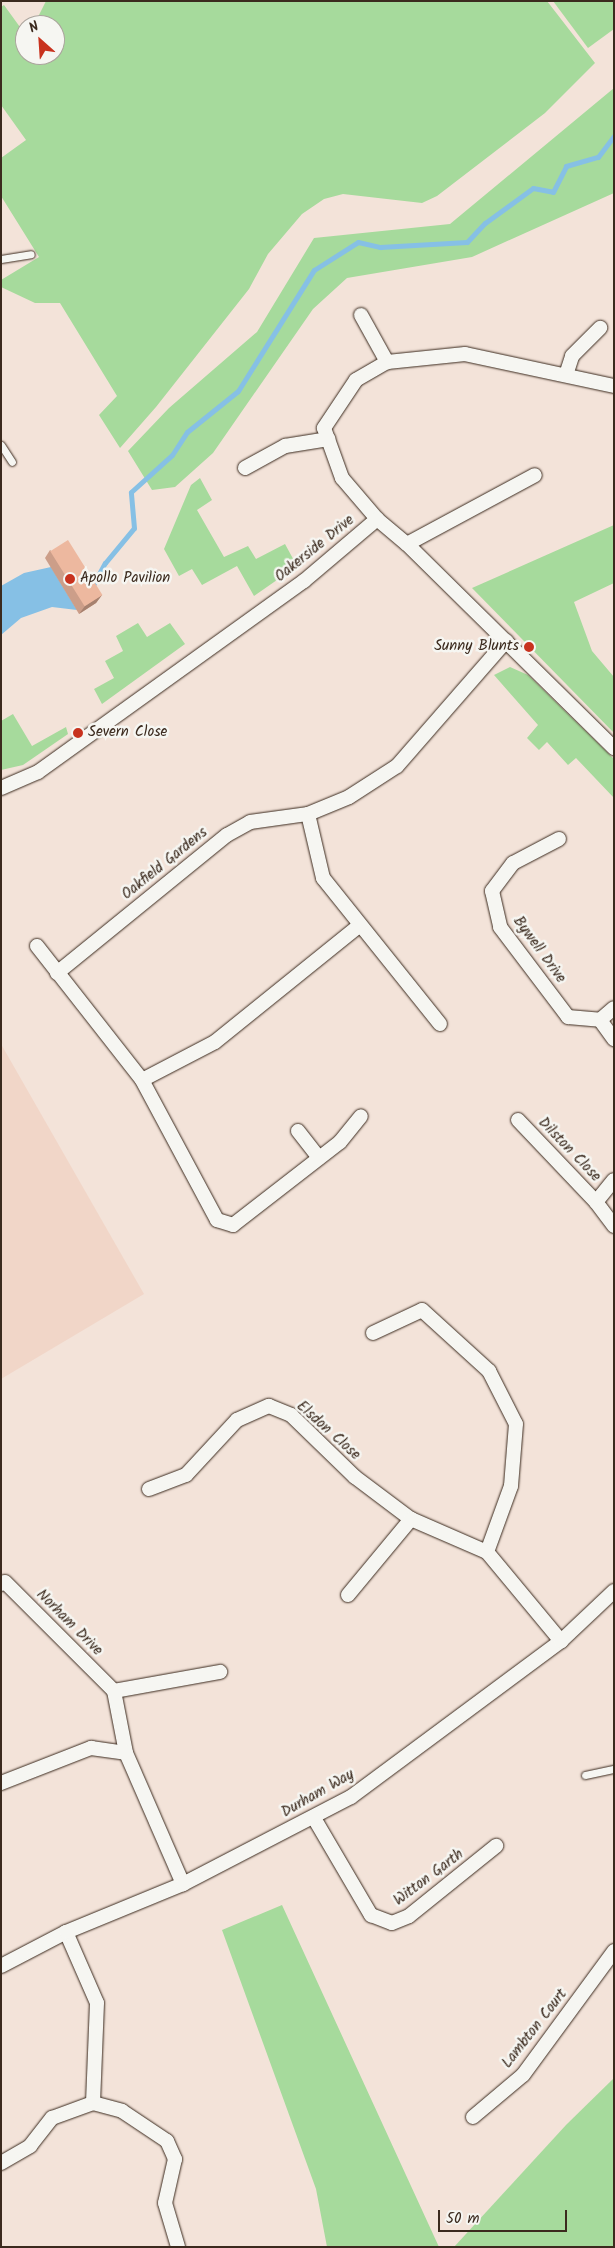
<!DOCTYPE html>
<html>
<head>
<meta charset="utf-8">
<style>
  body { margin:0 }
  #map { position:relative; width:615px; height:2248px; overflow:hidden; background:#f3e3d9; font-family:Kalam,sans-serif }
  div>[style] { position:absolute }
  .built>* { inset:0; background:#f1d6c8 }
  .green>* { inset:0; background:#a6da9c }
  .water>* { inset:0; background:#86c0e5 }
  .stream>* { height:5px; margin:-2.5px; padding:0 2.5px; transform-origin:2.5px; border-radius:2.5px; background:#86c0e5 }
  .roads { filter:drop-shadow(0 0 1px #3b2a1e) drop-shadow(0 0 1px #3b2a1e) }
  .lane>* { height:7px; margin:-3.5px; padding:0 3.5px; transform-origin:3.5px; border-radius:3.5px; background:#f6f6f2 }
  .street>* { height:14px; margin:-7px; padding:0 7px; transform-origin:7px; border-radius:7px; background:#f6f6f2 }
  .wall>* { inset:0; background:#cc9e89 }
  .shaded-wall>* { inset:0; background:#a6816f }
  .building>* { inset:0; background:#edb89f; transform-origin:0 0 }
  .dots>* { width:14px; height:14px; translate:-50% -50%; box-sizing:border-box; border:2px solid #f6f6f2; border-radius:50% }
  span { translate:-50% -50%; white-space:nowrap; text-align:center; line-height:1.15; -webkit-text-stroke:5px #f6f6f2; paint-order:stroke }
  .street-label { font-size:15px; color:#3b2a1e }
  .poi-label { font-size:15px; color:#3b2a1e }
  .left { translate:0 -50%; text-align:left }
  .right { translate:-100% -50%; text-align:right }
  .frame { position:absolute; inset:0; border:2px solid #3b2a1e; pointer-events:none }
  .north { position:absolute; left:15px; top:15px; width:50px; height:50px; box-sizing:border-box; background:#f6f6f2; border:1px solid #aba49d; border-radius:50%; rotate:334deg; font-size:14px; font-weight:700; line-height:20px; text-align:center; color:#3b2a1e }
  .north::after { content:''; display:block; margin:auto; width:18px; height:22px; background:#c8321e; clip-path:polygon(50% 0,100% 100%,50% 72%,0 100%) }
  .scale { position:absolute; left:438px; top:2210px; width:129px; height:22px; box-sizing:border-box; border:2px solid #3b2a1e; border-top:0; padding-left:6px; font-size:15px; line-height:18px; white-space:nowrap; color:#3b2a1e; -webkit-text-stroke:4px #f6f6f2; paint-order:stroke }
</style>
</head>
<body>
<div id="map">
  <div class="built">
    <i style="clip-path:polygon(1px 1044px,144px 1294px,1px 1379px)"></i>
  </div>
  <div class="green">
    <i style="clip-path:polygon(46px 1px,547px 1px,595px 63px,545px 113px,437px 196px,422px 203px,343px 194px,324px 199px,302px 214px,268px 254px,249px 289px,156px 407px,120px 448px,99px 415px,117px 396px,60px 303px,35px 303px,1px 287px,1px 280px,39px 257px,1px 196px,1px 158px,26px 140px,1px 105px,1px 7px,4px 5px,25px 34px,25px 55px,55px 55px,55px 25px,34px 25px)"></i>
    <i style="clip-path:polygon(553px 1px,614px 1px,614px 29px,588px 48px)"></i>
    <i style="clip-path:polygon(614px 88px,614px 193px,472px 257px,347px 278px,313px 309px,213px 453px,175px 487px,152px 490px,128px 451px,169px 408px,257px 332px,314px 238px,450px 224px)"></i>
    <i style="clip-path:polygon(200px 478px,212px 500px,197px 510px,224px 557px,248px 546px,256px 559px,285px 544px,297px 566px,254px 596px,237px 566px,202px 585px,192px 569px,179px 576px,164px 549px,191px 485px)"></i>
    <i style="clip-path:polygon(614px 525px,614px 583px,574px 602px,592px 651px,614px 677px,614px 733px,472px 588px)"></i>
    <i style="clip-path:polygon(138px 623px,147px 637px,170px 623px,185px 644px,102px 704px,94px 689px,114px 678px,105px 661px,123px 651px,116px 636px)"></i>
    <i style="clip-path:polygon(510px 667px,528px 675px,614px 759px,614px 798px,576px 758px,568px 765px,547px 742px,539px 750px,527px 738px,538px 725px,494px 675px)"></i>
    <i style="clip-path:polygon(13px 714px,32px 746px,66px 727px,68px 734px,23px 765px,1px 770px,1px 721px)"></i>
    <i style="clip-path:polygon(282px 1905px,439px 2247px,327px 2247px,316px 2189px,222px 1930px)"></i>
    <i style="clip-path:polygon(614px 2078px,614px 2247px,454px 2247px,566px 2125px)"></i>
  </div>
  <div class="water">
    <i style="clip-path:polygon(51px 567px,77px 610px,52px 607px,21px 618px,1px 635px,1px 586px,24px 573px)"></i>
  </div>
  <div class="stream">
    <i style="left:92px;top:587px;width:27px;rotate:-62deg"></i>
    <i style="left:105px;top:563px;width:45px;rotate:-50.4deg"></i>
    <i style="left:134px;top:528px;width:36px;rotate:-95deg"></i>
    <i style="left:131px;top:492px;width:55px;rotate:-42.1deg"></i>
    <i style="left:172px;top:455px;width:27px;rotate:-57deg"></i>
    <i style="left:187px;top:432px;width:65px;rotate:-38.8deg"></i>
    <i style="left:238px;top:391px;width:143px;rotate:-57.9deg"></i>
    <i style="left:314px;top:270px;width:52px;rotate:-32.5deg"></i>
    <i style="left:358px;top:242px;width:23px;rotate:13deg"></i>
    <i style="left:380px;top:247px;width:87px;rotate:-3.3deg"></i>
    <i style="left:467px;top:242px;width:26px;rotate:-47deg"></i>
    <i style="left:485px;top:223px;width:59px;rotate:-36.1deg"></i>
    <i style="left:533px;top:188px;width:20px;rotate:11deg"></i>
    <i style="left:553px;top:192px;width:29px;rotate:-63deg"></i>
    <i style="left:566px;top:166px;width:33px;rotate:-16deg"></i>
    <i style="left:598px;top:157px;width:26px;rotate:-53deg"></i>
  </div>
  <div class="roads">
    <div class="lane">
      <i style="left:1px;top:259px;width:30px;rotate:-9deg"></i>
      <i style="left:1px;top:445px;width:20px;rotate:57deg"></i>
      <i style="left:585px;top:1775px;width:30px;rotate:-12deg"></i>
    </div>
    <div class="street">
      <i style="left:361px;top:315px;width:54px;rotate:61deg"></i>
      <i style="left:566px;top:375px;width:20px;rotate:-72deg"></i>
      <i style="left:572px;top:356px;width:40px;rotate:-45deg"></i>
      <i style="left:614px;top:386px;width:152px;rotate:-167.9deg"></i>
      <i style="left:465px;top:354px;width:78px;rotate:174.1deg"></i>
      <i style="left:387px;top:362px;width:36px;rotate:150deg"></i>
      <i style="left:356px;top:380px;width:58px;rotate:123.7deg"></i>
      <i style="left:324px;top:428px;width:53px;rotate:70.2deg"></i>
      <i style="left:342px;top:478px;width:54px;rotate:49.5deg"></i>
      <i style="left:377px;top:519px;width:39px;rotate:40deg"></i>
      <i style="left:407px;top:544px;width:291px;rotate:44.6deg"></i>
      <i style="left:245px;top:468px;width:46px;rotate:-28.8deg"></i>
      <i style="left:285px;top:446px;width:44px;rotate:-9.2deg"></i>
      <i style="left:407px;top:544px;width:145px;rotate:-28.3deg"></i>
      <i style="left:1px;top:788px;width:40px;rotate:-23.4deg"></i>
      <i style="left:38px;top:772px;width:327px;rotate:-35.7deg"></i>
      <i style="left:304px;top:581px;width:96px;rotate:-40.3deg"></i>
      <i style="left:308px;top:814px;width:66px;rotate:76.8deg"></i>
      <i style="left:323px;top:878px;width:187px;rotate:51.3deg"></i>
      <i style="left:559px;top:839px;width:52px;rotate:152.4deg"></i>
      <i style="left:513px;top:863px;width:35px;rotate:127deg"></i>
      <i style="left:492px;top:891px;width:37px;rotate:77deg"></i>
      <i style="left:500px;top:927px;width:113px;rotate:52.9deg"></i>
      <i style="left:568px;top:1017px;width:32px;rotate:5deg"></i>
      <i style="left:600px;top:1020px;width:24px;rotate:54deg"></i>
      <i style="left:360px;top:925px;width:186px;rotate:141.1deg"></i>
      <i style="left:215px;top:1042px;width:82px;rotate:152.5deg"></i>
      <i style="left:142px;top:1080px;width:159px;rotate:61.8deg"></i>
      <i style="left:217px;top:1220px;width:17px;rotate:17deg"></i>
      <i style="left:233px;top:1225px;width:135px;rotate:-37.8deg"></i>
      <i style="left:340px;top:1142px;width:33px;rotate:-51deg"></i>
      <i style="left:37px;top:946px;width:170px;rotate:51.9deg"></i>
      <i style="left:57px;top:973px;width:219px;rotate:-39.1deg"></i>
      <i style="left:227px;top:835px;width:26px;rotate:-29deg"></i>
      <i style="left:250px;top:822px;width:59px;rotate:-7.9deg"></i>
      <i style="left:308px;top:814px;width:44px;rotate:-22.5deg"></i>
      <i style="left:349px;top:797px;width:57px;rotate:-32.9deg"></i>
      <i style="left:397px;top:766px;width:166px;rotate:-48.9deg"></i>
      <i style="left:600px;top:1020px;width:18px;rotate:-41deg"></i>
      <i style="left:518px;top:1120px;width:113px;rotate:46.4deg"></i>
      <i style="left:596px;top:1202px;width:30px;rotate:53deg"></i>
      <i style="left:298px;top:1131px;width:34px;rotate:52deg"></i>
      <i style="left:596px;top:1202px;width:28px;rotate:-51deg"></i>
      <i style="left:373px;top:1333px;width:54px;rotate:-25.1deg"></i>
      <i style="left:422px;top:1310px;width:91px;rotate:42.3deg"></i>
      <i style="left:489px;top:1371px;width:59px;rotate:63deg"></i>
      <i style="left:516px;top:1424px;width:62px;rotate:94.6deg"></i>
      <i style="left:511px;top:1486px;width:70px;rotate:110deg"></i>
      <i style="left:149px;top:1489px;width:40px;rotate:-21deg"></i>
      <i style="left:186px;top:1475px;width:75px;rotate:-47.2deg"></i>
      <i style="left:237px;top:1420px;width:35px;rotate:-24deg"></i>
      <i style="left:269px;top:1406px;width:24px;rotate:22deg"></i>
      <i style="left:291px;top:1415px;width:89px;rotate:44.1deg"></i>
      <i style="left:355px;top:1477px;width:70px;rotate:36.9deg"></i>
      <i style="left:411px;top:1519px;width:83px;rotate:23.5deg"></i>
      <i style="left:487px;top:1552px;width:116px;rotate:50.3deg"></i>
      <i style="left:1px;top:1584px;width:4px;rotate:-27deg"></i>
      <i style="left:5px;top:1582px;width:154px;rotate:45deg"></i>
      <i style="left:114px;top:1691px;width:63px;rotate:79deg"></i>
      <i style="left:126px;top:1753px;width:143px;rotate:66.5deg"></i>
      <i style="left:348px;top:1595px;width:99px;rotate:-50.3deg"></i>
      <i style="left:114px;top:1691px;width:108px;rotate:-10.2deg"></i>
      <i style="left:1px;top:1783px;width:97px;rotate:-21.3deg"></i>
      <i style="left:91px;top:1748px;width:35px;rotate:8deg"></i>
      <i style="left:314px;top:1818px;width:113px;rotate:59.6deg"></i>
      <i style="left:371px;top:1915px;width:22px;rotate:21deg"></i>
      <i style="left:392px;top:1923px;width:18px;rotate:-22deg"></i>
      <i style="left:409px;top:1916px;width:112px;rotate:-38.8deg"></i>
      <i style="left:66px;top:1932px;width:77px;rotate:66.4deg"></i>
      <i style="left:97px;top:2003px;width:100px;rotate:92.3deg"></i>
      <i style="left:1px;top:1966px;width:73px;rotate:-27.6deg"></i>
      <i style="left:66px;top:1932px;width:126px;rotate:-22.3deg"></i>
      <i style="left:183px;top:1884px;width:189px;rotate:-27.4deg"></i>
      <i style="left:351px;top:1797px;width:262px;rotate:-36.6deg"></i>
      <i style="left:561px;top:1641px;width:73px;rotate:-43.3deg"></i>
      <i style="left:473px;top:2117px;width:65px;rotate:-40deg"></i>
      <i style="left:523px;top:2075px;width:154px;rotate:-53.7deg"></i>
      <i style="left:1px;top:2163px;width:34px;rotate:-30deg"></i>
      <i style="left:30px;top:2146px;width:36px;rotate:-52deg"></i>
      <i style="left:52px;top:2118px;width:44px;rotate:-20.1deg"></i>
      <i style="left:93px;top:2103px;width:30px;rotate:15deg"></i>
      <i style="left:122px;top:2111px;width:54px;rotate:33.7deg"></i>
      <i style="left:167px;top:2141px;width:20px;rotate:66deg"></i>
      <i style="left:175px;top:2159px;width:45px;rotate:102.8deg"></i>
      <i style="left:165px;top:2203px;width:46px;rotate:73.5deg"></i>
    </div>
  </div>
  <div class="wall">
    <i style="clip-path:polygon(50px 550px,102px 595px,96px 603px,79px 614px,45px 558px)"></i>
  </div>
  <div class="shaded-wall">
    <i style="clip-path:polygon(102px 595px,96px 603px,79px 614px,85px 606px)"></i>
  </div>
  <div class="building">
    <i style="left:68px;top:540px;width:65px;height:21px;rotate:58deg"></i>
  </div>
  <div class="dots">
    <i style="left:70px;top:579px;background:#c8321e"></i>
    <i style="left:529px;top:647px;background:#c8321e"></i>
    <i style="left:78px;top:733px;background:#c8321e"></i>
  </div>
  <div class="street-label">
    <span style="left:315px;top:549px;rotate:-39deg">Oakerside Drive</span>
    <span style="left:165px;top:864px;rotate:-39deg">Oakfield Gardens</span>
    <span style="left:539px;top:950px;rotate:54deg">Bywell Drive</span>
    <span style="left:569px;top:1150px;rotate:46deg">Dilston Close</span>
    <span style="left:328px;top:1431px;rotate:42deg">Elsdon Close</span>
    <span style="left:69px;top:1623px;rotate:45deg">Norham Drive</span>
    <span style="left:318px;top:1794px;rotate:-30deg">Durham Way</span>
    <span style="left:429px;top:1878px;rotate:-37deg">Witton Garth</span>
    <span style="left:535px;top:2029px;rotate:-52deg">Lambton Court</span>
  </div>
  <div class="poi-label">
    <span class="left" style="left:80px;top:579px">Apollo Pavilion</span>
    <span class="right" style="left:519px;top:647px">Sunny Blunts</span>
    <span class="left" style="left:88px;top:733px">Severn Close</span>
  </div>
  <div class="frame"></div>
  <div class="north">N</div>
  <div class="scale">50 m</div>
</div>
</body>
</html>
